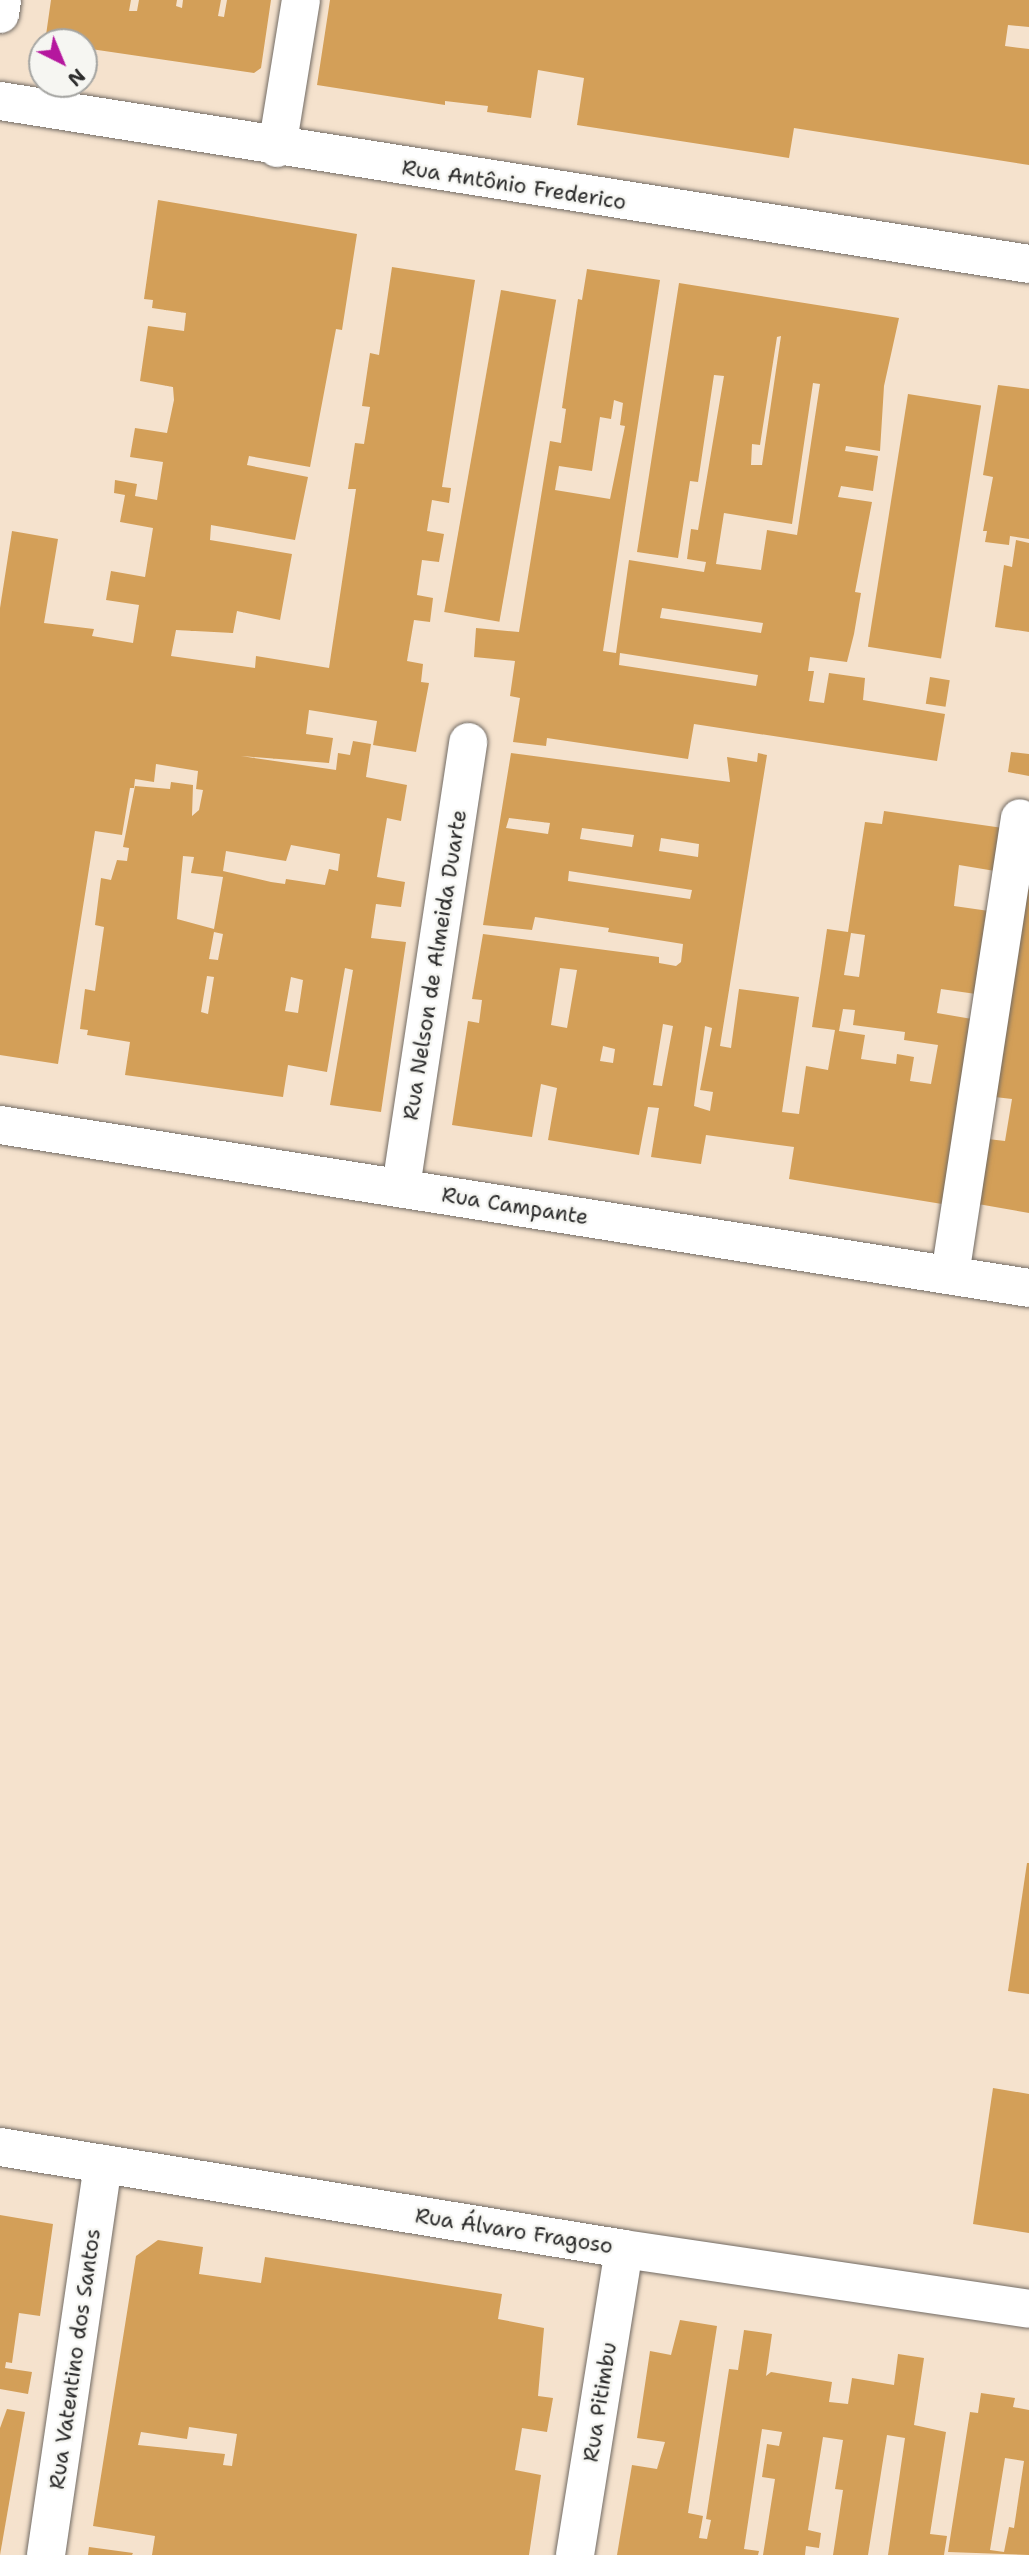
<!DOCTYPE html>
<html>
<head>
<meta charset="utf-8">
<style>
  body { margin:0 }
  #map { position:relative; width:1029px; height:2555px; overflow:hidden; background:#f5e2cd; font-family:"Shantell Sans",sans-serif }
  div>[style] { position:absolute }
  .building>* { inset:0; background:#d39f58; transform-origin:0 0 }
  .roads { filter:drop-shadow(0 0 2px #726b64) drop-shadow(0 0 2px #726b64) }
  .minor>* { height:38px; margin:-19px; padding:0 19px; transform-origin:19px; border-radius:19px; background:#fff }
  span { translate:-50% -50%; white-space:nowrap; text-align:center; line-height:1.15; -webkit-text-stroke:5px #f6f6f2; paint-order:stroke }
  .street-label { font-size:21px; color:#2b2b2b }
  .north { position:absolute; left:28px; top:28px; width:70px; height:70px; box-sizing:border-box; background:#f6f6f2; border:2px solid #a5a5a2; border-radius:50%; rotate:137deg; font-size:19px; font-weight:700; line-height:28px; text-align:center; color:#2b2b2b }
  .north::after { content:''; display:block; margin:auto; width:24px; height:32px; background:#b5179e; clip-path:polygon(50% 0,100% 100%,50% 72%,0 100%) }
</style>
</head>
<body>
<div id="map">
  <div class="building">
    <i style="clip-path:polygon(51px 0,131px 0,129px 11px,137px 11px,139px 0,177px 0,176px 6px,182px 8px,183px 0,221px 0,218px 16px,224px 17px,227px 0,271px 0,261px 68px,254px 73px,84px 48px,84px 42px,45px 42px)"></i>
    <i style="clip-path:polygon(330px 0,1029px 0,1029px 27px,1008px 25px,1005px 46px,1029px 49px,1029px 165px,794px 128px,789px 158px,577px 125px,584px 78px,538px 70px,531px 118px,487px 112px,488px 106px,445px 101px,445px 105px,317px 85px)"></i>
    <i style="clip-path:polygon(evenodd,158px 200px,357px 234px,342px 330px,336px 329px,310px 467px,249px 456px,247px 465px,308px 477px,295px 540px,211px 525px,210px 540px,292px 554px,280px 620px,237px 611px,233px 633px,176px 630px,171px 656px,255px 668px,256px 656px,329px 668px,356px 489px,348px 489px,355px 443px,364px 444px,370px 407px,362px 406px,370px 353px,379px 355px,392px 267px,475px 280px,442px 487px,451px 488px,449px 503px,432px 500px,427px 531px,444px 534px,439px 562px,422px 560px,417px 595px,433px 598px,430px 622px,414px 620px,407px 661px,423px 664px,421px 682px,429px 683px,416px 752px,373px 745px,377px 721px,309px 710px,306px 734px,333px 738px,329px 763px,241px 756px,336px 770px,338px 753px,350px 755px,353px 741px,371px 744px,366px 777px,407px 785px,401px 821px,387px 818px,377px 877px,405px 882px,401px 907px,376px 904px,371px 938px,406px 942px,381px 1112px,330px 1105px,353px 970px,345px 968px,327px 1072px,288px 1065px,283px 1097px,125px 1075px,130px 1042px,87px 1035px,88px 1030px,80px 1029px,85px 989px,95px 991px,104px 927px,95px 925px,101px 878px,111px 880px,117px 860px,127px 861px,129px 848px,123px 847px,135px 786px,170px 789px,171px 782px,193px 785px,192px 816px,199px 810px,203px 790px,196px 789px,198px 771px,156px 764px,154px 782px,135px 779px,134px 788px,130px 788px,122px 835px,95px 831px,58px 1064px,0 1055px,0 608px,12px 531px,58px 539px,44px 623px,94px 629px,92px 636px,133px 643px,139px 605px,106px 600px,111px 571px,145px 577px,153px 528px,120px 522px,125px 495px,114px 493px,115px 480px,137px 484px,135px 496px,157px 500px,163px 462px,130px 457px,135px 428px,167px 433px,174px 400px,173px 387px,140px 381px,148px 326px,184px 331px,186px 313px,152px 308px,153px 300px,144px 299px,158px 200px,291px 845px,340px 854px,338px 871px,329px 869px,325px 885px,286px 879px,285px 884px,271px 882px,223px 871px,226px 851px,286px 861px,291px 845px,158px 200px,183px 856px,194px 857px,191px 873px,223px 877px,214px 929px,177px 919px,183px 856px,158px 200px,214px 932px,223px 934px,218px 960px,209px 959px,214px 932px,158px 200px,207px 976px,214px 977px,208px 1014px,201px 1012px,207px 976px,158px 200px,291px 977px,303px 980px,298px 1013px,285px 1011px,291px 977px)"></i>
    <i style="clip-path:polygon(evenodd,587px 269px,660px 280px,603px 651px,616px 653px,629px 560px,704px 572px,706px 562px,687px 559px,691px 529px,698px 530px,724px 376px,714px 375px,698px 482px,690px 481px,678px 558px,637px 552px,679px 283px,899px 318px,884px 386px,880px 451px,846px 446px,845px 451px,878px 456px,873px 491px,841px 486px,838px 497px,872px 502px,855px 592px,861px 593px,854px 634px,847px 662px,810px 657px,808px 671px,814px 671px,809px 701px,824px 703px,829px 673px,865px 678px,863px 700px,945px 714px,937px 761px,694px 724px,688px 759px,547px 738px,546px 746px,513px 742px,520px 698px,510px 696px,515px 661px,474px 657px,476px 628px,519px 632px,550px 441px,561px 443px,566px 409px,562px 408px,578px 299px,582px 300px,587px 269px,781px 336px,762px 465px,751px 465px,752px 444px,760px 445px,777px 337px,781px 336px,587px 269px,813px 383px,820px 384px,797px 535px,767px 530px,761px 570px,716px 564px,724px 513px,792px 524px,813px 383px,587px 269px,614px 400px,623px 403px,620px 425px,625px 426px,610px 499px,555px 490px,559px 466px,592px 471px,600px 417px,611px 419px,614px 400px,587px 269px,662px 608px,763px 623px,761px 633px,660px 618px,662px 608px,587px 269px,620px 653px,758px 675px,756px 686px,619px 665px,620px 653px)"></i>
    <i style="left:501px;top:290px;width:56px;height:327px;rotate:10deg"></i>
    <i style="clip-path:polygon(998px 385px,1029px 389px,1029px 539px,1010px 536px,1009px 545px,985px 542px,987px 531px,983px 531px,993px 477px,983px 475px)"></i>
    <i style="left:908px;top:394px;width:74px;height:256px;rotate:9deg"></i>
    <i style="clip-path:polygon(1016px 540px,1029px 543px,1029px 632px,995px 627px,1004px 565px,1012px 567px)"></i>
    <i style="left:930px;top:677px;width:20px;height:27px;rotate:9deg"></i>
    <i style="clip-path:polygon(1011px 752px,1029px 754px,1029px 776px,1008px 772px)"></i>
    <i style="clip-path:polygon(evenodd,511px 753px,730px 782px,727px 757px,757px 762px,758px 753px,767px 755px,720px 1046px,731px 1048px,739px 989px,799px 997px,782px 1112px,799px 1114px,806px 1066px,828px 1070px,835px 1030px,812px 1027px,821px 970px,827px 929px,848px 932px,865px 822px,882px 824px,884px 811px,1003px 828px,995px 871px,959px 865px,954px 906px,989px 911px,976px 994px,941px 989px,937px 1013px,972px 1019px,942px 1204px,789px 1179px,794px 1147px,706px 1135px,701px 1164px,651px 1157px,659px 1108px,648px 1107px,639px 1155px,548px 1140px,557px 1088px,541px 1084px,532px 1137px,452px 1125px,468px 1021px,479px 1023px,482px 1000px,472px 999px,483px 934px,659px 957px,659px 963px,676px 966px,681px 962px,683px 944px,608px 932px,609px 928px,535px 917px,532px 930px,483px 925px,511px 753px,509px 818px,550px 823px,548px 834px,506px 828px,509px 818px,511px 753px,582px 828px,634px 835px,632px 847px,580px 839px,582px 828px,511px 753px,661px 838px,699px 844px,698px 857px,659px 851px,661px 838px,511px 753px,569px 871px,692px 890px,690px 899px,568px 881px,569px 871px,511px 753px,851px 933px,865px 935px,859px 977px,844px 975px,851px 933px,511px 753px,560px 968px,577px 970px,567px 1028px,551px 1025px,560px 968px,511px 753px,843px 1009px,855px 1010px,853px 1025px,905px 1032px,904px 1040px,938px 1045px,931px 1084px,910px 1081px,914px 1057px,897px 1054px,896px 1064px,861px 1059px,865px 1035px,839px 1031px,843px 1009px,511px 753px,663px 1024px,673px 1026px,662px 1086px,653px 1085px,663px 1024px,511px 753px,705px 1026px,712px 1028px,700px 1090px,713px 1092px,710px 1111px,694px 1106px,705px 1026px,511px 753px,603px 1046px,615px 1049px,613px 1063px,600px 1061px,603px 1046px)"></i>
    <i style="clip-path:polygon(1029px 889px,1029px 1213px,978px 1204px,988px 1139px,1005px 1141px,1012px 1099px,995px 1097px,1025px 891px)"></i>
    <i style="clip-path:polygon(1027px 1863px,1029px 1863px,1029px 1994px,1008px 1991px)"></i>
    <i style="clip-path:polygon(993px 2088px,1029px 2094px,1029px 2233px,973px 2224px)"></i>
    <i style="clip-path:polygon(0 2215px,53px 2224px,40px 2316px,19px 2313px,12px 2363px,6px 2362px,5px 2368px,32px 2372px,28px 2394px,0 2389px)"></i>
    <i style="clip-path:polygon(evenodd,158px 2240px,203px 2247px,199px 2274px,261px 2283px,265px 2257px,382px 2275px,502px 2294px,498px 2319px,544px 2328px,538px 2396px,553px 2398px,547px 2432px,522px 2428px,515px 2470px,541px 2475px,529px 2555px,152px 2555px,155px 2536px,93px 2526px,136px 2256px,158px 2240px,189px 2427px,237px 2434px,232px 2466px,223px 2465px,225px 2454px,138px 2445px,141px 2432px,187px 2439px,189px 2427px)"></i>
    <i style="clip-path:polygon(680px 2320px,717px 2326px,688px 2513px,703px 2516px,699px 2538px,707px 2539px,711px 2520px,706px 2519px,729px 2369px,738px 2370px,744px 2330px,772px 2334px,766px 2376px,771px 2372px,832px 2382px,829px 2402px,848px 2404px,852px 2378px,894px 2385px,898px 2354px,924px 2358px,914px 2425px,946px 2432px,930px 2534px,947px 2536px,944px 2555px,888px 2555px,905px 2438px,887px 2435px,868px 2555px,833px 2555px,843px 2490px,835px 2489px,843px 2440px,823px 2437px,808px 2530px,821px 2533px,819px 2548px,806px 2546px,805px 2555px,763px 2555px,775px 2479px,762px 2477px,767px 2444px,779px 2446px,782px 2432px,762px 2429px,744px 2549px,759px 2551px,758px 2555px,617px 2555px,632px 2465px,657px 2469px,665px 2442px,637px 2438px,650px 2351px,671px 2355px)"></i>
    <i style="clip-path:polygon(evenodd,981px 2393px,1015px 2398px,1013px 2407px,1029px 2410px,1029px 2555px,948px 2552px,970px 2412px,978px 2413px,981px 2393px,1005px 2458px,1024px 2461px,1014px 2528px,1009px 2527px,1004px 2552px,990px 2550px,1005px 2458px)"></i>
    <i style="clip-path:polygon(7px 2409px,25px 2412px,0 2555px,0 2428px)"></i>
    <i style="clip-path:polygon(89px 2547px,133px 2553px,132px 2555px,88px 2555px)"></i>
  </div>
  <div class="roads">
    <div class="minor">
      <i style="left:0;top:14px;width:14px;rotate:-82deg"></i>
      <i style="left:0;top:101px;width:1042px;rotate:9deg"></i>
      <i style="left:277px;top:148px;width:150px;rotate:-80.8deg"></i>
      <i style="left:0;top:1125px;width:1042px;rotate:9deg"></i>
      <i style="left:401px;top:1187px;width:450px;rotate:-81.4deg"></i>
      <i style="left:950px;top:1275px;width:462px;rotate:-81.3deg"></i>
      <i style="left:0;top:2147px;width:632px;rotate:9.28deg"></i>
      <i style="left:624px;top:2249px;width:409px;rotate:8.4deg"></i>
      <i style="left:46px;top:2555px;width:395px;rotate:-81.7deg"></i>
      <i style="left:575px;top:2555px;width:310px;rotate:-80.9deg"></i>
    </div>
  </div>
  <div class="street-label">
    <span style="left:514px;top:185px;rotate:9deg">Rua Antônio Frederico</span>
    <span style="left:435px;top:965px;rotate:-81deg">Rua Nelson de Almeida Duarte</span>
    <span style="left:515px;top:1206px;rotate:9deg">Rua Campante</span>
    <span style="left:514px;top:2231px;rotate:9deg">Rua Álvaro Fragoso</span>
    <span style="left:75px;top:2359px;rotate:-82deg">Rua Vatentino dos Santos</span>
    <span style="left:600px;top:2402px;rotate:-81deg">Rua Pitimbu</span>
  </div>
  <div class="north">N</div>
</div>
</body>
</html>
